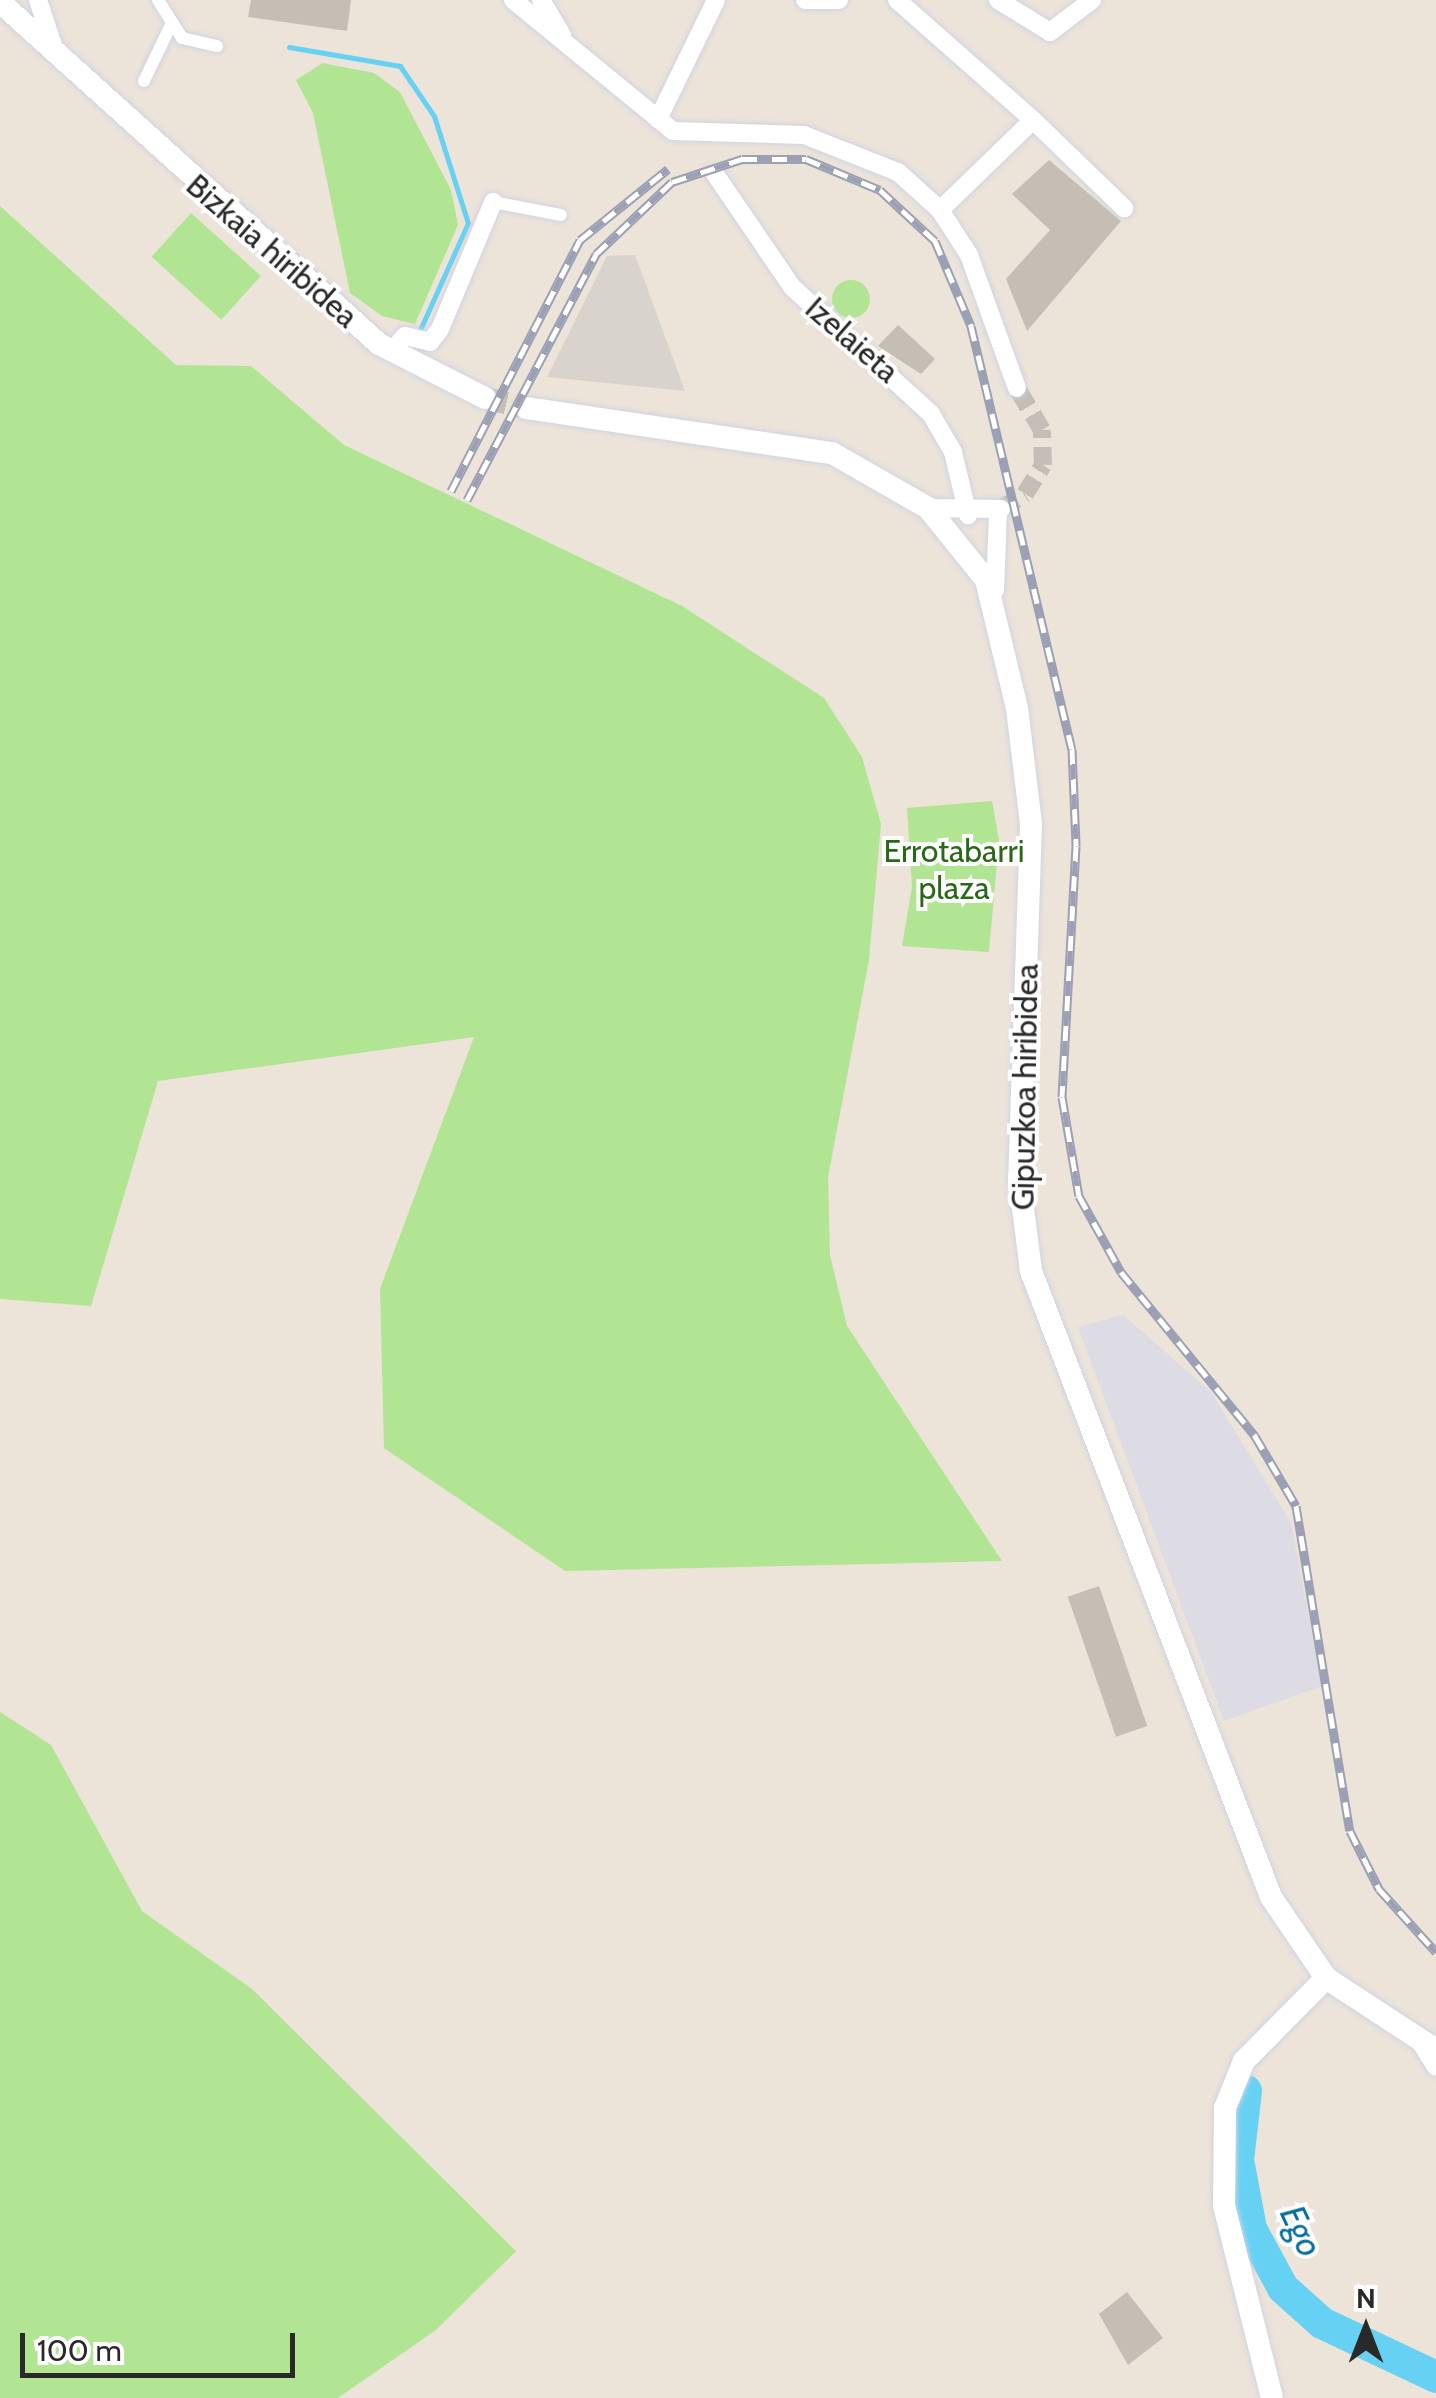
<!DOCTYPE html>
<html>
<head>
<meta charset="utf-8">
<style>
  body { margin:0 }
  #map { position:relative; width:1436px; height:2398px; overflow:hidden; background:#ece3d9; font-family:Cabin,sans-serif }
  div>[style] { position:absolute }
  .industrial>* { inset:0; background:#dddbe4 }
  .green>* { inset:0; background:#b1e593; transform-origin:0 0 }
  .round { border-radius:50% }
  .plaza>* { inset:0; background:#d8d3cc }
  .stream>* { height:5px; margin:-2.5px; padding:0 2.5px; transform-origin:2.5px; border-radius:2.5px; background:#67d1f4 }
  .river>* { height:32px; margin:-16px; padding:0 16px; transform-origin:16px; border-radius:16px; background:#67d1f4 }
  .building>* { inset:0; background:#c4beb5; transform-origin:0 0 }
  .minor-tunnel>* { height:18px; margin-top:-9px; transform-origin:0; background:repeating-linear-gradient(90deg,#c5beb6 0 18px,transparent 0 27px) }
  .tertiary-tunnel>* { height:22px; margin-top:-11px; transform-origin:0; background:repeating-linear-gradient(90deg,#c5beb6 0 22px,transparent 0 33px) }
  .roads { filter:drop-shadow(0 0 2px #cfd3e3) drop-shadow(0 0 2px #cfd3e3) }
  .pedestrian>* { height:12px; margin:-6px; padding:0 6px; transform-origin:6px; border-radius:6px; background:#fff }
  .minor>* { height:18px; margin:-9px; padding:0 9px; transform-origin:9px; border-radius:9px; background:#fff }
  .tertiary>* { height:22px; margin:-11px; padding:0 11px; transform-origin:11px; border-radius:11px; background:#fff }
  .rail>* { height:9px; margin-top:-4.5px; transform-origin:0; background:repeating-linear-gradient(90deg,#fff 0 15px,#9ca0b4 0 30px); box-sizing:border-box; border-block:2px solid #9ca0b4 }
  span { translate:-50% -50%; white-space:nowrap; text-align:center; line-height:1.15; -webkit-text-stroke:8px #fff; paint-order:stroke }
  .street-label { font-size:32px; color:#292929 }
  .park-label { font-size:32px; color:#296816 }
  .water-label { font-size:35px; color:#076e9e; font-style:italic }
  .north { position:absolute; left:1316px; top:2278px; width:100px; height:100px; -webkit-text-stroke:8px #fff; paint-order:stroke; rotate:0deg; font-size:28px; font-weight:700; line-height:40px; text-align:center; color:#292929 }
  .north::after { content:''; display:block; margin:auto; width:35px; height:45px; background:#292929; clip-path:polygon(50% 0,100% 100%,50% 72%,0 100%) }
  .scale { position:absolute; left:20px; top:2333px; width:275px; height:45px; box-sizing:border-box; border:5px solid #292929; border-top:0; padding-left:12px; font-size:30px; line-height:35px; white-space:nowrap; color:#292929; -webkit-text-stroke:8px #fff; paint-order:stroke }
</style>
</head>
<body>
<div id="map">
  <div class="industrial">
    <i style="clip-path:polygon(1123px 1315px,1211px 1392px,1291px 1523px,1322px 1686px,1224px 1721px,1078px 1327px)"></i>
  </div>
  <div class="green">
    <i style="clip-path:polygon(323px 63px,374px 73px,400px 92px,451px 190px,458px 225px,415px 324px,382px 316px,350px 293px,313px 113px,296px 80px)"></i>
    <i style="clip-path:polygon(0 206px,176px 365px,251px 366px,344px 445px,682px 606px,824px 698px,862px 757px,881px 824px,869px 960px,828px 1177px,830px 1255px,847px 1326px,1002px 1561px,565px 1571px,384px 1448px,380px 1289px,474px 1037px,158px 1081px,91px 1306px,0 1299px)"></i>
    <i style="left:191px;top:213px;width:94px;height:59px;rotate:42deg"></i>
    <i class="round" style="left:832px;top:280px;width:38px;height:38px"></i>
    <i style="clip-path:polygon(992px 801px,999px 840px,989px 952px,902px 946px,912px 887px,907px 808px)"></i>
    <i style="clip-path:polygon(0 1712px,51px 1745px,142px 1911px,252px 1989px,516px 2251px,436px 2330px,338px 2398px,0 2398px)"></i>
  </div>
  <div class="plaza">
    <i style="clip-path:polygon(635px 255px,685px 391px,547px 377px,607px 256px)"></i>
  </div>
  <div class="stream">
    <i style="left:289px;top:47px;width:113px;rotate:9.7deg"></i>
    <i style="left:400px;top:66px;width:60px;rotate:55.8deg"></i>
    <i style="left:434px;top:116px;width:112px;rotate:72.4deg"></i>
    <i style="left:468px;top:223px;width:120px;rotate:114.2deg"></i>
  </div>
  <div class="river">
    <i style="left:1246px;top:2091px;width:69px;rotate:96.6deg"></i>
    <i style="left:1238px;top:2160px;width:70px;rotate:79.3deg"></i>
    <i style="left:1251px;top:2229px;width:67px;rotate:61.5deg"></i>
    <i style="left:1283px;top:2288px;width:52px;rotate:41.9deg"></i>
    <i style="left:1322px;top:2323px;width:126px;rotate:25.3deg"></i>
  </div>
  <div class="building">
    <i style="clip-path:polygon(251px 0,351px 0,347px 31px,248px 17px)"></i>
    <i style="clip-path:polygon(1049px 160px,1121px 221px,1027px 331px,1006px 279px,1050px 230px,1012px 194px)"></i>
    <i style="clip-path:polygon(898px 325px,935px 359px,921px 374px,878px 346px)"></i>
    <i style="left:1099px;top:1586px;width:148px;height:33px;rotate:71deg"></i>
    <i style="clip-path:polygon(1127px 2292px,1163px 2338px,1128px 2365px,1099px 2314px)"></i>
  </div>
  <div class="minor-tunnel">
    <i style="left:1001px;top:509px;width:28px;rotate:-32deg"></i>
    <i style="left:1025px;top:494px;width:34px;rotate:-58deg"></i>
    <i style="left:1043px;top:465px;width:35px;rotate:-92deg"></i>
    <i style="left:1042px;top:430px;width:49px;rotate:-120.8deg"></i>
  </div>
  <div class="tertiary-tunnel">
    <i style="left:485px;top:398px;width:42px;rotate:13.7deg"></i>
  </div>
  <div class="roads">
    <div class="pedestrian">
      <i style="left:158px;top:0;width:45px;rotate:57.7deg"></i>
      <i style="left:182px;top:38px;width:36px;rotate:13deg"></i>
      <i style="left:144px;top:81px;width:60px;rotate:-64.3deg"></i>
      <i style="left:493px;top:202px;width:69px;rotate:10.8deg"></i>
    </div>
    <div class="minor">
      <i style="left:38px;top:0;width:54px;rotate:71.6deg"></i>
      <i style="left:513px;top:0;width:207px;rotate:39.3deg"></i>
      <i style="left:673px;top:131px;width:131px;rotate:1.7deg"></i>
      <i style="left:804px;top:135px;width:101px;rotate:21.5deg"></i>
      <i style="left:898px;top:172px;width:57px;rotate:42.1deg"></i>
      <i style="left:940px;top:210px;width:54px;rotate:57.2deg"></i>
      <i style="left:969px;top:255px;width:141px;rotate:70.2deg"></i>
      <i style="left:541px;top:0;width:41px;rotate:59deg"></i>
      <i style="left:805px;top:0;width:34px"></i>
      <i style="left:897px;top:0;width:181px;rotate:41.4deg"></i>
      <i style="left:1033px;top:120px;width:129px;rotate:135.9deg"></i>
      <i style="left:998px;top:0;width:61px;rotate:31.6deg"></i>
      <i style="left:1050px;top:32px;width:53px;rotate:-37.3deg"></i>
      <i style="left:658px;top:119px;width:132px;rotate:-64deg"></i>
      <i style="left:1033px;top:120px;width:127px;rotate:44deg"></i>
      <i style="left:715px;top:174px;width:137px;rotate:55.7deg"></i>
      <i style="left:792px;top:287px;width:188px;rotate:42.4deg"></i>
      <i style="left:931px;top:414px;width:44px;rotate:59.9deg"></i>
      <i style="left:953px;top:452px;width:65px;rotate:76.6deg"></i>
      <i style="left:391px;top:352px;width:21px;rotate:-49deg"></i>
      <i style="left:405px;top:336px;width:26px;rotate:13deg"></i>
      <i style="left:430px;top:342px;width:16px;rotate:-52deg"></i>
      <i style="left:440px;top:329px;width:138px;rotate:-67.3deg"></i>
      <i style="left:928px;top:508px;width:73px;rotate:0.8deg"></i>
      <i style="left:995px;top:590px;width:78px;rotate:-87.8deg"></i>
      <i style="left:1421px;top:2043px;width:28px;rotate:58deg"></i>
    </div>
    <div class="tertiary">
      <i style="left:0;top:2px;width:510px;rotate:42.06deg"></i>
      <i style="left:379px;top:344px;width:119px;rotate:27deg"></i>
      <i style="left:526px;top:408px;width:309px;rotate:8.4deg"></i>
      <i style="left:832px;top:453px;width:111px;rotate:29.8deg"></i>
      <i style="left:928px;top:508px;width:92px;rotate:51.1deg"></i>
      <i style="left:986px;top:580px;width:132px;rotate:76.4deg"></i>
      <i style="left:1017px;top:708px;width:116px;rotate:83.1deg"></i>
      <i style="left:1031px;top:823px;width:354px;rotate:91.9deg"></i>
      <i style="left:1019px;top:1177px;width:95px;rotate:82.7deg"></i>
      <i style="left:1031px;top:1271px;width:670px;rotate:69.02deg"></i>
      <i style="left:1271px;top:1897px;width:98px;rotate:55.8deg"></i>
      <i style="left:1326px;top:1978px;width:131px;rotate:33.2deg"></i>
      <i style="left:1272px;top:2398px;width:199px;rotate:-104deg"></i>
      <i style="left:1224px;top:2205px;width:97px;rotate:-89.4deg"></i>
      <i style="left:1225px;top:2108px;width:51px;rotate:-68deg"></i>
      <i style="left:1244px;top:2061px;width:117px;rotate:-45.3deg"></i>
    </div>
  </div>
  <div class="rail">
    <i style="left:451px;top:491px;width:282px;rotate:-62.8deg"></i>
    <i style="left:580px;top:240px;width:113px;rotate:-38.9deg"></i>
    <i style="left:467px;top:500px;width:278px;rotate:-62.3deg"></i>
    <i style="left:596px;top:254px;width:105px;rotate:-43.5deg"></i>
    <i style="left:672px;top:182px;width:74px;rotate:-18.2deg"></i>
    <i style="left:742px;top:159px;width:64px"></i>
    <i style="left:806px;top:159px;width:80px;rotate:22.7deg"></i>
    <i style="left:880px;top:190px;width:75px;rotate:42.8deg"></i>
    <i style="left:935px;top:241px;width:92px;rotate:67deg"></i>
    <i style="left:971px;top:326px;width:435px;rotate:76.6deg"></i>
    <i style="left:1072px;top:749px;width:97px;rotate:87.6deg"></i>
    <i style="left:1076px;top:846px;width:251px;rotate:93.2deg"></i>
    <i style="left:1062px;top:1097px;width:100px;rotate:80.3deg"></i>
    <i style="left:1079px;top:1196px;width:87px;rotate:61.1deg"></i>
    <i style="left:1121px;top:1272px;width:212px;rotate:50.7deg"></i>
    <i style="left:1255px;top:1436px;width:81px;rotate:59.6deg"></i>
    <i style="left:1296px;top:1506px;width:329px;rotate:80.6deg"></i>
    <i style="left:1350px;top:1831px;width:65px;rotate:63.4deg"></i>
    <i style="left:1379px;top:1889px;width:85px;rotate:47.9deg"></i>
  </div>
  <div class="street-label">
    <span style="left:272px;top:251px;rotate:41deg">Bizkaia hiribidea</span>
    <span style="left:852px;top:340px;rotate:41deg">Izelaieta</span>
    <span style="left:1025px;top:1087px;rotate:-89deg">Gipuzkoa hiribidea</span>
  </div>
  <div class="park-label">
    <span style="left:954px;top:870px">Errotabarri<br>plaza</span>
  </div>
  <div class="water-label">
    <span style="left:1301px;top:2231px;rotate:65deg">Ego</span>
  </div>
  <div class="north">N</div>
  <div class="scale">100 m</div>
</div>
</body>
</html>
